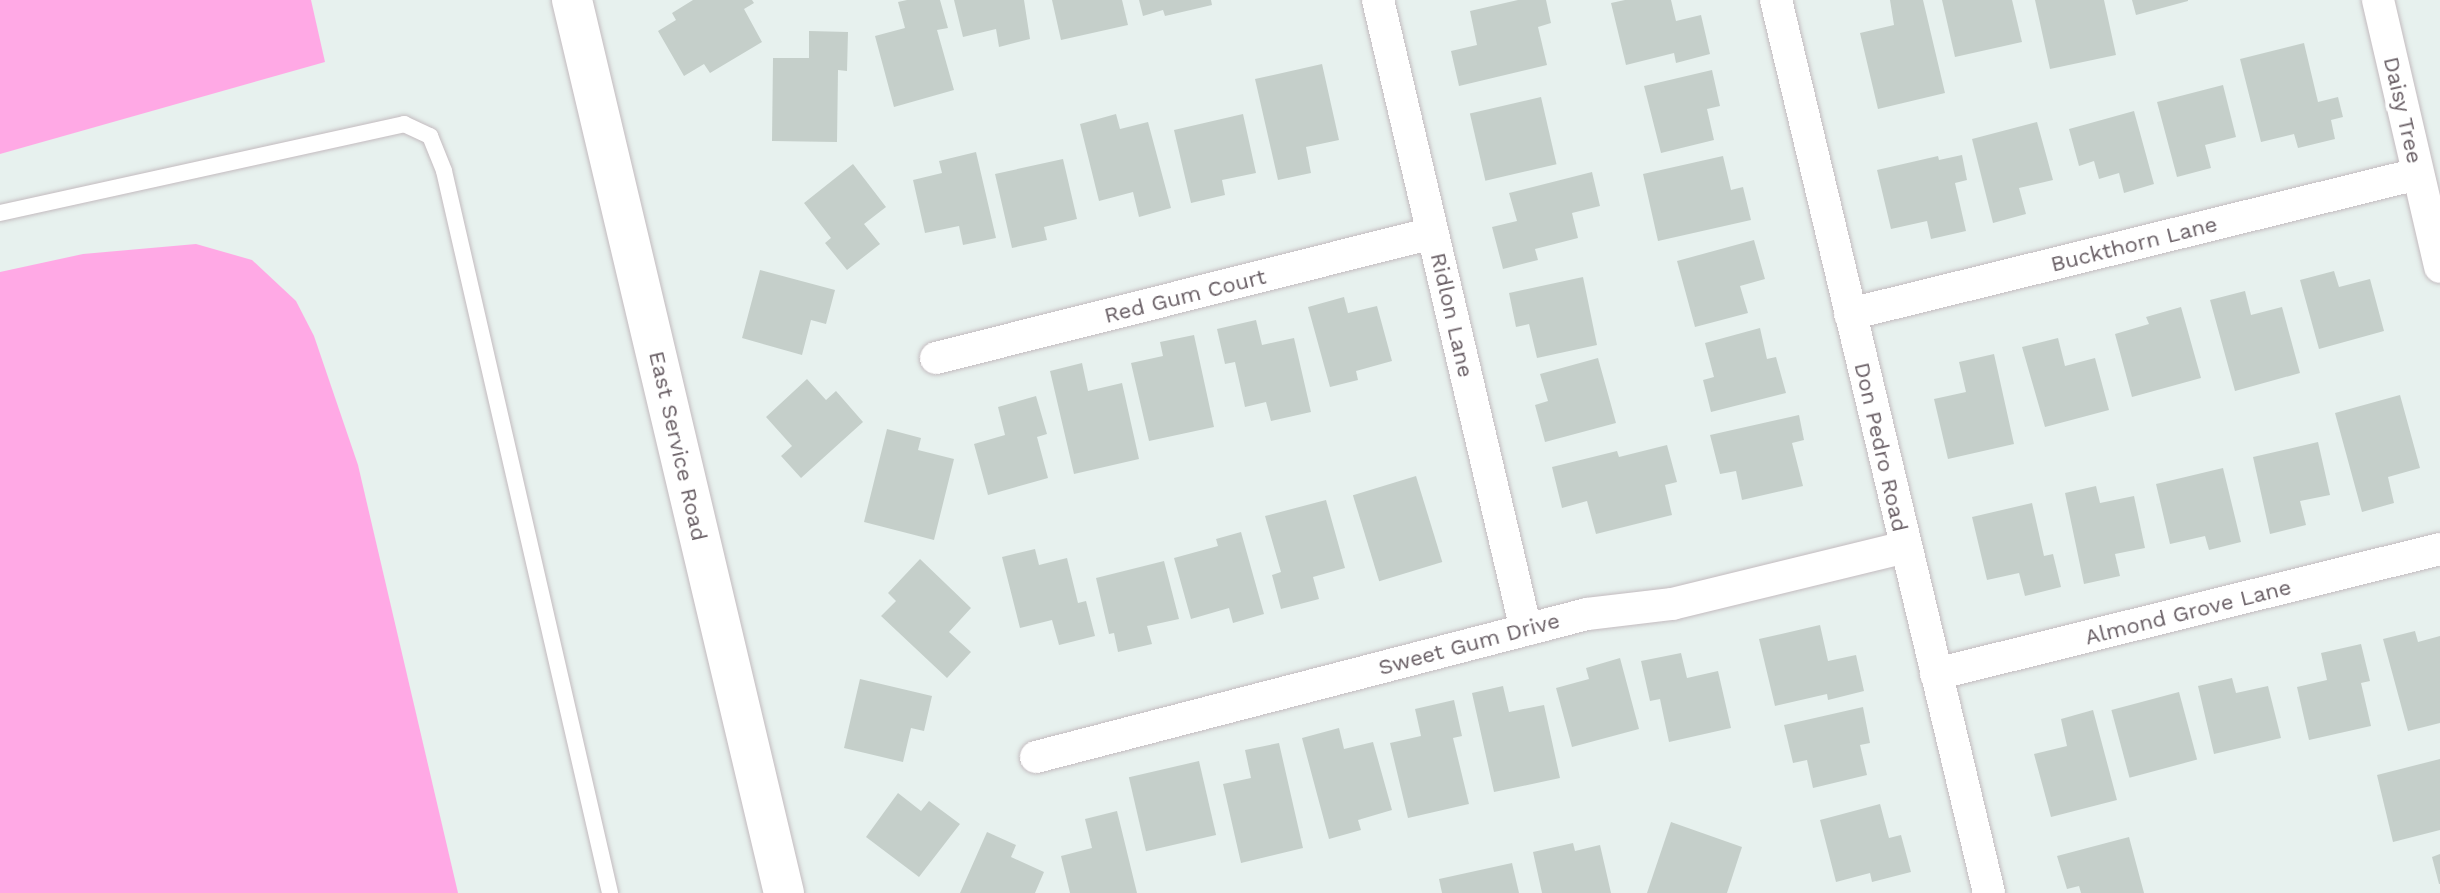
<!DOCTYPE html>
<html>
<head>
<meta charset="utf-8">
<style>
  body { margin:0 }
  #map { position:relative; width:2440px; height:893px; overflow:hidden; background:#e7f1ee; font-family:"Work Sans",sans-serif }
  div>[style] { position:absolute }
  .water>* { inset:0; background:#ffa9e5 }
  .building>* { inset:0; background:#c5cfca; transform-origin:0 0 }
  .roads { filter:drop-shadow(0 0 2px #c3bbbf) drop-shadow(0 0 2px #c3bbbf) }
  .service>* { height:16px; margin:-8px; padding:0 8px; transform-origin:8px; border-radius:8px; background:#fff }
  .minor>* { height:32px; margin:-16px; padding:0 16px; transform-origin:16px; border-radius:16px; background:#fff }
  .tertiary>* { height:40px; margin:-20px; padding:0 20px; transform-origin:20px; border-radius:20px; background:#fff }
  span { translate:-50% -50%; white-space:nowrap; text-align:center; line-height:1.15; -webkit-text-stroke:8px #fff; paint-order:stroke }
  .street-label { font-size:22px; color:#685e64 }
</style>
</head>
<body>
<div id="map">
  <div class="water">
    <i style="clip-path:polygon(0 0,311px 0,325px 62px,0 154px)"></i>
    <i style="clip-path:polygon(196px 244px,252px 260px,296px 301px,314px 336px,358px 465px,458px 893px,0 893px,0 272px,83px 254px)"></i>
  </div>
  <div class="building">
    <i style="clip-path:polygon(693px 0,752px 0,754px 3px,744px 9px,762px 42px,710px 73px,704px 64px,684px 76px,658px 31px,676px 20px,672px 13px)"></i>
    <i style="clip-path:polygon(907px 0,940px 0,948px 28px,937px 30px,954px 90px,894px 107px,875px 36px,905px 28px,898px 2px)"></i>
    <i style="clip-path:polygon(954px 0,1024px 0,1030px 39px,999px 47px,996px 29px,963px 37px)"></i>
    <i style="clip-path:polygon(1052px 0,1122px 0,1128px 25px,1061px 40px)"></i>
    <i style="clip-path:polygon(1139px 0,1211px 0,1212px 5px,1165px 16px,1163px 10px,1143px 16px)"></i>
    <i style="clip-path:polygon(1518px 0,1546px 0,1551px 23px,1538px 27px,1547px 65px,1459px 86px,1451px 51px,1477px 45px,1470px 11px)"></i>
    <i style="clip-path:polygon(1625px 0,1671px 0,1676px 21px,1701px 15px,1710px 54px,1676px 63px,1674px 53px,1626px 65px,1611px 3px)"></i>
    <i style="clip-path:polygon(1890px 0,1923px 0,1945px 93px,1878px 109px,1860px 33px,1894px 25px)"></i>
    <i style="clip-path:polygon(1942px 0,2012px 0,2022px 42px,1955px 57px)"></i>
    <i style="clip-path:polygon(2035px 0,2104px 0,2116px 55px,2050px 69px)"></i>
    <i style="clip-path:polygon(2132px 0,2188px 0,2188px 1px,2136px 15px)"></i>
    <i style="clip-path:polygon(809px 31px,848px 32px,847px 71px,838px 70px,837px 142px,772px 141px,773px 58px,809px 58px)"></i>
    <i style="clip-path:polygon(2304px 43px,2318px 102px,2338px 97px,2343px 117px,2331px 120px,2335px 139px,2298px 148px,2294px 134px,2261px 142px,2240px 59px)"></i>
    <i style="clip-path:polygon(1322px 64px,1339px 140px,1306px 147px,1311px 173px,1278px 180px,1255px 79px)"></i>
    <i style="clip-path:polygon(1712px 70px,1720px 106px,1707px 109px,1714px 140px,1661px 153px,1644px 86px)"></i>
    <i style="clip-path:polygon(2223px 85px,2236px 137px,2205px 145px,2211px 168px,2177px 177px,2157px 102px)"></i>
    <i style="left:1541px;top:97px;width:69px;height:73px;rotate:77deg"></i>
    <i style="clip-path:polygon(2134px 111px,2154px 184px,2124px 193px,2119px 173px,2099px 179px,2094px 161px,2079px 166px,2069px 129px)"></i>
    <i style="clip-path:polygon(1116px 114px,1120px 129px,1148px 122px,1171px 208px,1139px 217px,1133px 192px,1099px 201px,1080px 124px)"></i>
    <i style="clip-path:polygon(1243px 114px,1256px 173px,1222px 180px,1225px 195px,1191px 203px,1174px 130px)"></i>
    <i style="clip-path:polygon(2037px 122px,2053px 180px,2019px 188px,2026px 214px,1993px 223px,1972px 139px)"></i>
    <i style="clip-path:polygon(976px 152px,996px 238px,963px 245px,959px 226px,925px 233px,913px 180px,942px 173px,939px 161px)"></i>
    <i style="clip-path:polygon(1962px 155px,1967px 180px,1955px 183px,1966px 231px,1931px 239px,1927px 221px,1891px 229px,1877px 170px,1938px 156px,1939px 160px)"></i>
    <i style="clip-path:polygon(1723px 156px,1731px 190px,1743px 187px,1751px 220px,1658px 241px,1643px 174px)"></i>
    <i style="clip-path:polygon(1063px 159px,1077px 219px,1044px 227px,1047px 240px,1012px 248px,995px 174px)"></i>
    <i style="clip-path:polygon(853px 164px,886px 207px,864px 224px,880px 244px,847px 270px,825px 243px,831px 238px,804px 203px)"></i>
    <i style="clip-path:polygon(1592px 172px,1600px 206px,1572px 213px,1578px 238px,1535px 249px,1538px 260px,1503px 269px,1492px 227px,1517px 221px,1509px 193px)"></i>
    <i style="clip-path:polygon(1754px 240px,1765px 279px,1740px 286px,1748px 313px,1695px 327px,1677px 261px)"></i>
    <i style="clip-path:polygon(760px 270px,835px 290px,826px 324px,811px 320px,802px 355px,742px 338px)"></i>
    <i style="clip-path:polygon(2334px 271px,2339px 287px,2370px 279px,2384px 331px,2319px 349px,2300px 280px)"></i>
    <i style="clip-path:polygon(1583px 277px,1597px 345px,1537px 358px,1529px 324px,1516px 327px,1509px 293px)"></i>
    <i style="clip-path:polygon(2245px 291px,2251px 315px,2282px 307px,2300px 373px,2235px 391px,2210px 300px)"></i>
    <i style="clip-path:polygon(1344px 297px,1348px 313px,1377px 306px,1392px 361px,1356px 371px,1358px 380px,1330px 387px,1308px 307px)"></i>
    <i style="clip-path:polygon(2181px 307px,2201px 378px,2132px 397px,2115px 334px,2149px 324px,2146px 317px)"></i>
    <i style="clip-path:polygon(1256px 320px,1262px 345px,1294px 338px,1311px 412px,1271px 421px,1266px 402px,1245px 407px,1235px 362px,1225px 364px,1217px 329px)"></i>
    <i style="clip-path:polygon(1760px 328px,1767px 359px,1776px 357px,1786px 393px,1711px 412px,1703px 380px,1714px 377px,1705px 343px)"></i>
    <i style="clip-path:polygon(1194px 335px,1214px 427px,1149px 441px,1131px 363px,1163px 356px,1160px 342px)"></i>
    <i style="clip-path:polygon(2058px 338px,2065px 366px,2095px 358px,2109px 410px,2045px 427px,2022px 347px)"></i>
    <i style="clip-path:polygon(1994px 354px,2014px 444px,1948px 459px,1934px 399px,1966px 392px,1959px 362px)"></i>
    <i style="clip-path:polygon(1598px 358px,1616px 423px,1545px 442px,1535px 405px,1548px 401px,1540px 374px)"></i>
    <i style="clip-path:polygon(1082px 363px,1088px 391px,1122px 383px,1139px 459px,1074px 474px,1050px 371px)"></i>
    <i style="clip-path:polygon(807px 379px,826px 400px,836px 391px,863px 422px,801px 478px,781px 456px,792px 446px,766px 417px)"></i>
    <i style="clip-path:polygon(2400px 395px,2420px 468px,2388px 477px,2394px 503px,2362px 512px,2335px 413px)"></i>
    <i style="clip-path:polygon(1036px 396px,1047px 434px,1037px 437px,1048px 478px,988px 495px,974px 444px,1005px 435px,998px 407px)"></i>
    <i style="clip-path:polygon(1799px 415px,1804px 440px,1792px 443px,1803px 486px,1742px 500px,1736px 471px,1720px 474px,1710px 435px)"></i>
    <i style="clip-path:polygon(887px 429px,921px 438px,918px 450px,954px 459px,934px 540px,864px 522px)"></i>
    <i style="clip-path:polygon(2318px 442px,2330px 495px,2300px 501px,2306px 525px,2270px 534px,2253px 457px)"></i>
    <i style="clip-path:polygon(1667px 445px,1677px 482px,1665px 485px,1672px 515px,1596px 534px,1587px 501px,1562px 508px,1552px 467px,1617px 451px,1619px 457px)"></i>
    <i style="clip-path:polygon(2223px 468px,2241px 542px,2209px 550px,2205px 536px,2170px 544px,2156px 484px)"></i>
    <i style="left:1416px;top:476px;width:90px;height:66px;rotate:73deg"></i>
    <i style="clip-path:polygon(2096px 486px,2100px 503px,2134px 496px,2145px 548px,2115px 554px,2120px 576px,2084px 584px,2065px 493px)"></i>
    <i style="clip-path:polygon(1326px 500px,1345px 568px,1313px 577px,1319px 599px,1281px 609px,1272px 575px,1281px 572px,1265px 516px)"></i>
    <i style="clip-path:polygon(2032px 503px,2044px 556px,2053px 554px,2061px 587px,2025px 596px,2019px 573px,1987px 580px,1972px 517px)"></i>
    <i style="clip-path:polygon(1241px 532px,1264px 614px,1233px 623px,1229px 608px,1191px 619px,1174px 558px,1218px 546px,1216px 539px)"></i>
    <i style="clip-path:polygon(1035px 549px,1039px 565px,1067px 558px,1078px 603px,1086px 601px,1095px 636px,1059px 645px,1052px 620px,1020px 628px,1002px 557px)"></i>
    <i style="clip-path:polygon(920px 559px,971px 608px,949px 632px,971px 652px,947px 678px,881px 616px,896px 601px,888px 593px)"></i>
    <i style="clip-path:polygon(1164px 561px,1179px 619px,1147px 626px,1152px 644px,1118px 652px,1114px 633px,1109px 634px,1096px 578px)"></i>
    <i style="clip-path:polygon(1820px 625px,1828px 661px,1856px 655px,1864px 691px,1828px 700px,1827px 694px,1775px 706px,1759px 639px)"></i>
    <i style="clip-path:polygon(2415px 631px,2418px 642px,2440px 636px,2440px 723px,2408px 731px,2383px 639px)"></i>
    <i style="clip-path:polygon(2361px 644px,2370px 681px,2361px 683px,2371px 726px,2309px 740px,2297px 687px,2327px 680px,2321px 653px)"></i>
    <i style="clip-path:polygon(1681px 653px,1687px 678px,1718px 671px,1731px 728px,1669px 742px,1660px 699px,1650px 701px,1641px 661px)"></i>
    <i style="clip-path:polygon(1620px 658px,1639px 729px,1572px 747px,1556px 688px,1589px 679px,1586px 668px)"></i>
    <i style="clip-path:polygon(2232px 678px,2236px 693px,2268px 686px,2281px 738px,2214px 754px,2198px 686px)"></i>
    <i style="clip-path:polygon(860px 679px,932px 696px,924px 731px,911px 728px,903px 762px,844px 748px)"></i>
    <i style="clip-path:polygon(1503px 686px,1509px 712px,1544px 705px,1560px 778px,1494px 792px,1472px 693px)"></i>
    <i style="left:2179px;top:692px;width:70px;height:70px;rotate:75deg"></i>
    <i style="clip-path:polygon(1454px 700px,1462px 736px,1453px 738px,1469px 804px,1408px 818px,1390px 743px,1421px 736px,1415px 709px)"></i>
    <i style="clip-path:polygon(1863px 707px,1870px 743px,1860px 745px,1867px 775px,1813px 788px,1807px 760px,1793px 763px,1784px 725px)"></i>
    <i style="clip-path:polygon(2093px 710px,2117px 800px,2051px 817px,2034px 754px,2067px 746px,2061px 719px)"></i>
    <i style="clip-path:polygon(1339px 728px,1344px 749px,1373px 742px,1392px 810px,1358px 820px,1361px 830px,1329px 839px,1302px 738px)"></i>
    <i style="clip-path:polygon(1279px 743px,1303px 848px,1241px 863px,1223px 784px,1251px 778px,1245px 750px)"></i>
    <i style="clip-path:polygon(2440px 759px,2440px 830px,2393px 842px,2377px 775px)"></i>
    <i style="left:1199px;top:761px;width:76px;height:72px;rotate:77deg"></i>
    <i style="clip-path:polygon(898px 793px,921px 811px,929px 801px,960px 824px,919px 877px,866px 837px)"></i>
    <i style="clip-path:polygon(1880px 804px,1889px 838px,1901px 835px,1911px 872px,1872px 882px,1870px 873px,1836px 882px,1820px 820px)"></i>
    <i style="clip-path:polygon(1117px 811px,1137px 893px,1070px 893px,1061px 856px,1092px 848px,1085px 819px)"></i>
    <i style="clip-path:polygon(1671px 822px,1742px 847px,1727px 893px,1647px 893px)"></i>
    <i style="clip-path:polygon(987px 832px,1016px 845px,1011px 857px,1044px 872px,1035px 893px,960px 893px)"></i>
    <i style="clip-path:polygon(2129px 837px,2144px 893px,2081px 893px,2079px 886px,2067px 889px,2057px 856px)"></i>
    <i style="clip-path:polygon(1573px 843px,1575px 851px,1600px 845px,1611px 893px,1542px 893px,1533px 852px)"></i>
    <i style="clip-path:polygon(2440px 854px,2440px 884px,2439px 884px,2432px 857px)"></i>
    <i style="clip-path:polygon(1512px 863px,1519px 893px,1442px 893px,1439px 879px)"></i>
  </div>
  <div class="roads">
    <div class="service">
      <i style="left:0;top:213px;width:414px;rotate:-12.4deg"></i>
      <i style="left:404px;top:124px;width:29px;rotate:25deg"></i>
      <i style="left:430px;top:136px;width:38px;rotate:68deg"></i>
      <i style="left:444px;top:171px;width:741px;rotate:77.05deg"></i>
    </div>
    <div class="minor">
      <i style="left:1378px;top:0;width:647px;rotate:76.78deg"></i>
      <i style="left:1776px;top:0;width:918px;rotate:76.58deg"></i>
      <i style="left:2378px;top:0;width:274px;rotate:76.9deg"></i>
      <i style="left:1850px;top:314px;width:585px;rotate:-13.85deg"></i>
      <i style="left:936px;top:358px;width:512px;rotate:-14.12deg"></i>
      <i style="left:1936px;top:674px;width:519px;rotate:-13.93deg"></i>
      <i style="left:1036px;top:757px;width:569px;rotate:-14.55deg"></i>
      <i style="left:1587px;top:614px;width:86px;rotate:-6.7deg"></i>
      <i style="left:1672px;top:604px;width:240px;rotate:-13.7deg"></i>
    </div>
    <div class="tertiary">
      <i style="left:572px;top:0;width:918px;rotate:76.65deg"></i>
    </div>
  </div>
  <div class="street-label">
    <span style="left:2403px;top:110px;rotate:77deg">Daisy Tree</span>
    <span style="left:2134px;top:244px;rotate:-14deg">Buckthorn Lane</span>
    <span style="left:1185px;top:296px;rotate:-14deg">Red Gum Court</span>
    <span style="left:1452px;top:315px;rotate:77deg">Ridlon Lane</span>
    <span style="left:678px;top:446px;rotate:77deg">East Service Road</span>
    <span style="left:1881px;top:447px;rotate:77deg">Don Pedro Road</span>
    <span style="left:2188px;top:612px;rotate:-14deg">Almond Grove Lane</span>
    <span style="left:1469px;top:644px;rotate:-15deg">Sweet Gum Drive</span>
  </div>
</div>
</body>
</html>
